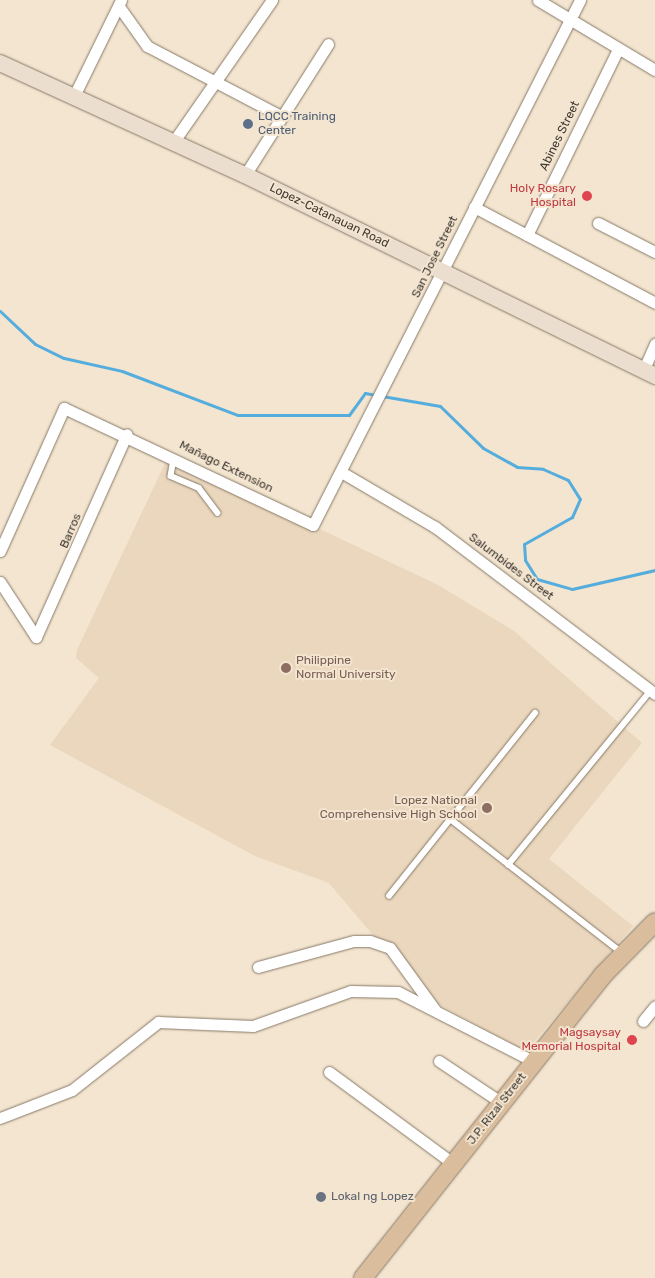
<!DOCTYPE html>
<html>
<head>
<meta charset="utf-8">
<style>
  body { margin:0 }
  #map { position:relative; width:655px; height:1278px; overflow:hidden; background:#f3e5d0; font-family:Rubik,sans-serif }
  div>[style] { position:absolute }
  .built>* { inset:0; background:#ead7bd }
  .stream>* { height:3px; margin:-1.5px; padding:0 1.5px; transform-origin:1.5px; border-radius:1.5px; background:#55addd }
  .roads { filter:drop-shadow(0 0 1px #877967) drop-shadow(0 0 1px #877967) }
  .service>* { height:5.5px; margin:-2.75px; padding:0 2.75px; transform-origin:2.75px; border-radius:2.75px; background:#fff }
  .minor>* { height:11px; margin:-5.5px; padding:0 5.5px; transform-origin:5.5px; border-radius:5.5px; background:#fff }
  .secondary>* { height:16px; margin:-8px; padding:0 8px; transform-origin:8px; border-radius:8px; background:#ecdece }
  .primary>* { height:18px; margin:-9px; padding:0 9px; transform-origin:9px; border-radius:9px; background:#d9bd9d }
  .dots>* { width:14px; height:14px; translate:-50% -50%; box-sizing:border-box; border:2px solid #f3e5d0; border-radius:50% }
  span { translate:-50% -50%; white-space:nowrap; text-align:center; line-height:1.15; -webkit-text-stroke:4px #f3e5d0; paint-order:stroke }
  .service-label { font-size:12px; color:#4e5e75 }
  .left { translate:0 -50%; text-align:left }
  .street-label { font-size:12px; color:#3f3931 }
  .health-label { font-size:12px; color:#be3a42 }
  .right { translate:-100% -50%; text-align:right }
  .education-label { font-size:12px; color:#785e54 }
  .worship-label { font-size:12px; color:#5b616d }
</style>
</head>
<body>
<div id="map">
  <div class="built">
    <i style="clip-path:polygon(168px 457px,438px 585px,514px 631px,642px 743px,549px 859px,633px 926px,526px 1051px,425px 997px,329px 883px,255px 856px,50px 745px,99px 678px,76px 658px,77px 650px)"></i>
  </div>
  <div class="stream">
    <i style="left:0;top:311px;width:48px;rotate:43.3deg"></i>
    <i style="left:35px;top:344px;width:32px;rotate:26deg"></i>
    <i style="left:64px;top:358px;width:59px;rotate:12.6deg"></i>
    <i style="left:122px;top:371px;width:124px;rotate:20.8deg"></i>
    <i style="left:238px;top:415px;width:111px"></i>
    <i style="left:349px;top:415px;width:27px;rotate:-54deg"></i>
    <i style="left:365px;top:393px;width:11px;rotate:10deg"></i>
    <i style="left:382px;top:396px;width:59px;rotate:9.8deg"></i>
    <i style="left:440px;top:406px;width:60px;rotate:44.3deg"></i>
    <i style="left:483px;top:448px;width:39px;rotate:29deg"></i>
    <i style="left:517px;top:467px;width:26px;rotate:4deg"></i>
    <i style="left:543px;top:469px;width:27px;rotate:24deg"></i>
    <i style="left:568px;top:480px;width:22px;rotate:58deg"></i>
    <i style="left:580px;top:499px;width:20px;rotate:114deg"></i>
    <i style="left:572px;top:517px;width:55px;rotate:150.6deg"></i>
    <i style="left:524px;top:544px;width:16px;rotate:86deg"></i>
    <i style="left:525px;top:560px;width:22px;rotate:58deg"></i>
    <i style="left:537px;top:579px;width:36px;rotate:16deg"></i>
    <i style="left:572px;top:589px;width:85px;rotate:-12.9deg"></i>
  </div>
  <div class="roads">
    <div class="service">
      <i style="left:174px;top:459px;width:17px;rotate:100deg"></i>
      <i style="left:171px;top:476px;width:30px;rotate:23deg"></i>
      <i style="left:199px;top:488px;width:31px;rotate:53deg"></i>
      <i style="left:449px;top:818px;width:218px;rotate:37.9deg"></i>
      <i style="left:508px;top:865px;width:226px;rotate:-50.7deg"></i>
      <i style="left:389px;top:896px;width:234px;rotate:-51.4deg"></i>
    </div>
    <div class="minor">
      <i style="left:538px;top:0;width:136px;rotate:30.9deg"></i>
      <i style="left:120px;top:8px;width:47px;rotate:54.6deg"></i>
      <i style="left:147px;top:46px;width:149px;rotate:27.6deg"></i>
      <i style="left:73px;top:98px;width:109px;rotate:-63.9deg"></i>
      <i style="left:174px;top:141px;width:172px;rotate:-55.2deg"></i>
      <i style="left:245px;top:175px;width:155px;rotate:-57.6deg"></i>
      <i style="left:474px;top:207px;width:205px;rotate:27.9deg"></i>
      <i style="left:598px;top:223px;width:64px;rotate:27deg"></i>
      <i style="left:527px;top:235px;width:207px;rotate:-63.9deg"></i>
      <i style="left:643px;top:371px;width:30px;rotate:-66deg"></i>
      <i style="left:343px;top:473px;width:107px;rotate:30.4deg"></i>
      <i style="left:435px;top:527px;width:276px;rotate:37.2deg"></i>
      <i style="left:0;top:551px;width:157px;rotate:-65.9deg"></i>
      <i style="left:64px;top:408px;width:275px;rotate:25.2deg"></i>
      <i style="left:313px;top:525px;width:589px;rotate:-63.04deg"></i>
      <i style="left:0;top:582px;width:66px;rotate:56.8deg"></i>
      <i style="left:36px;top:637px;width:222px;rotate:-65.9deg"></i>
      <i style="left:258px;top:967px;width:99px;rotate:-15.2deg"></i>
      <i style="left:354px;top:941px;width:16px"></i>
      <i style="left:370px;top:941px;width:21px;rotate:19deg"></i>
      <i style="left:390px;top:948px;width:77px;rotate:54deg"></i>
      <i style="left:643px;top:1021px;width:19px;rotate:-51deg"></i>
      <i style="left:439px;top:1061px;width:76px;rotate:33.7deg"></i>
      <i style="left:329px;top:1072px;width:155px;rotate:36.4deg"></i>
      <i style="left:0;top:1118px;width:77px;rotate:-21.3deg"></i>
      <i style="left:72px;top:1090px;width:110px;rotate:-38.3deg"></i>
      <i style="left:158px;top:1022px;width:95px;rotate:2.4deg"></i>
      <i style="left:253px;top:1026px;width:104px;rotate:-19.7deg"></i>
      <i style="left:351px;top:991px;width:47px;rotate:1.2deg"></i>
      <i style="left:398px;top:992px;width:154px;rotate:27.1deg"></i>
    </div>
    <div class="secondary">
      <i style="left:0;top:63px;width:269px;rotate:24.6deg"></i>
      <i style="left:245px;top:175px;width:457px;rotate:26.1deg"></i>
    </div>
    <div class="primary">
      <i style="left:363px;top:1278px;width:387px;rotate:-51.6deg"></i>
      <i style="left:603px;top:975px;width:74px;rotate:-45.5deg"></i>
    </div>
  </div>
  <div class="dots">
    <i style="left:248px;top:124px;background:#5c6f8a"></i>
    <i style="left:587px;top:196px;background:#e0444e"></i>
    <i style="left:286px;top:668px;background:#8d6e63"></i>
    <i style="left:487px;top:808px;background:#8d6e63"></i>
    <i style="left:632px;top:1040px;background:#e0444e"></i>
    <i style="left:321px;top:1197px;background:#6b7280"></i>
  </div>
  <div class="service-label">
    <span class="left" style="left:258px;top:124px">LQCC Training<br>Center</span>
  </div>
  <div class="street-label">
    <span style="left:560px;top:136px;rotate:-64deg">Abines Street</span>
    <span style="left:329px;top:216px;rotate:26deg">Lopez-Catanauan Road</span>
    <span style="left:435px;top:257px;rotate:-64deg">San Jose Street</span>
    <span style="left:226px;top:467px;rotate:26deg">Mañago Extension</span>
    <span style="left:71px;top:531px;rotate:-67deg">Barros</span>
    <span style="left:511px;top:567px;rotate:37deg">Salumbides Street</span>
    <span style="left:497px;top:1109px;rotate:-52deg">J.P. Rizal Street</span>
  </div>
  <div class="health-label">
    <span class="right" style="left:576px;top:196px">Holy Rosary<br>Hospital</span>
    <span class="right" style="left:621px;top:1040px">Magsaysay<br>Memorial Hospital</span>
  </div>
  <div class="education-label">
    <span class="left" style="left:296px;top:668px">Philippine<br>Normal University</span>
    <span class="right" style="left:477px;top:808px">Lopez National<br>Comprehensive High School</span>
  </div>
  <div class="worship-label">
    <span class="left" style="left:331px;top:1197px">Lokal ng Lopez</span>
  </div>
</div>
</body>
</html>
